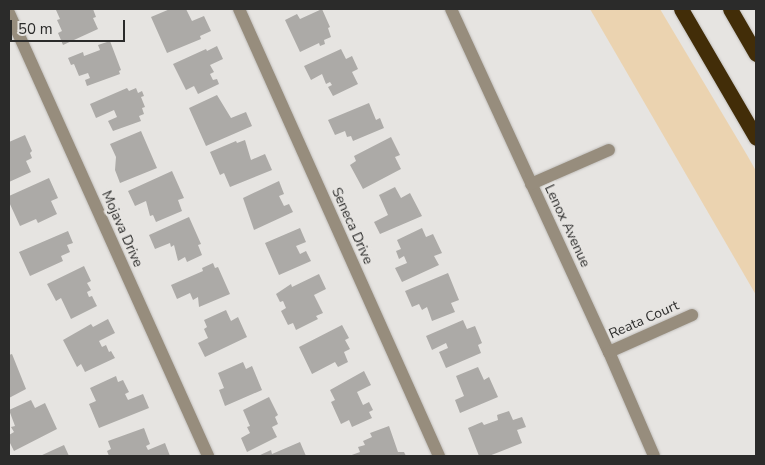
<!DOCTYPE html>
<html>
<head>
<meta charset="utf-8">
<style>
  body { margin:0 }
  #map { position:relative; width:765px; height:465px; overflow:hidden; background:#e6e4e1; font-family:"Nunito Sans",sans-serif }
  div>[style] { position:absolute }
  .green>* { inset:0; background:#ebd3b0 }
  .building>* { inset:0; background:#acaaa7 }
  .roads { filter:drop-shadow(0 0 1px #c1bfbc) drop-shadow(0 0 1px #c1bfbc) }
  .minor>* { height:12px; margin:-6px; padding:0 6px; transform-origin:6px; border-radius:6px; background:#978d7d }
  .highway>* { height:15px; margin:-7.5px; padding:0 7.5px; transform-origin:7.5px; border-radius:7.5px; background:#422d08 }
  span { translate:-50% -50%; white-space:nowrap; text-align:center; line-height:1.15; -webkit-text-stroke:5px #e6e4e1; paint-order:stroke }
  .street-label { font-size:14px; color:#2b2b2a }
  .frame { position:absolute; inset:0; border:10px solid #2b2b2a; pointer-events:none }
  .scale { position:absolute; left:10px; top:20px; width:115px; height:22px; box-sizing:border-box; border:2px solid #2b2b2a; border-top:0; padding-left:6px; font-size:15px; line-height:18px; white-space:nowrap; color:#2b2b2a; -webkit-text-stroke:4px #e6e4e1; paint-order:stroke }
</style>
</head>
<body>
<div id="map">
  <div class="green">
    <i style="clip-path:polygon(590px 9px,660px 9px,747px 155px,756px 171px,756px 295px)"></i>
  </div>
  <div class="building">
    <i style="clip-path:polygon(93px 9px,96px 17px,93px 18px,98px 29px,63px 45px,58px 33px,62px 31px,57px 20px,60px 19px,56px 10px)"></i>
    <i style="clip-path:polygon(170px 9px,186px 9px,192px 21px,204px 16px,211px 31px,200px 36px,201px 39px,167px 53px,151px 17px)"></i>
    <i style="clip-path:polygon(322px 9px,330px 27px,328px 28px,331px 37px,324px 40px,325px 44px,320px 46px,319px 43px,300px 52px,285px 20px,297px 14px,300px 19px)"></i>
    <i style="clip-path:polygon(110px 41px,121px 70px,119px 71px,120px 74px,87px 86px,85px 80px,90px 78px,88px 73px,79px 76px,74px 64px,71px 65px,68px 58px,83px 52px,84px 56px,100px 50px,98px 45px)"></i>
    <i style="clip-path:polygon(217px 46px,223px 59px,210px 65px,214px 72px,210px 74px,213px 80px,217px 79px,219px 84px,198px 94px,194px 86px,186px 90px,173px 64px,206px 49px,207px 51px)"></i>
    <i style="clip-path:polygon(341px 49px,346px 59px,352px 56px,358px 69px,352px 72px,358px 84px,333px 96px,328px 87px,332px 85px,330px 82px,326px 84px,322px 74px,311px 80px,304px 66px)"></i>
    <i style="clip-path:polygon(127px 88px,129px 91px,136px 88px,138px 93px,142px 91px,144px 96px,141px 97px,145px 107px,142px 108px,144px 114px,139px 116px,141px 121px,113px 131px,108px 121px,117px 117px,114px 110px,96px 118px,90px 104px)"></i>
    <i style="clip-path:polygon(217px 95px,231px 118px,246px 112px,252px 126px,206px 146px,189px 108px)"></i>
    <i style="clip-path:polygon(369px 103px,376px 120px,380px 118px,384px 128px,353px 141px,351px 136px,347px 137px,345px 131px,335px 135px,328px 120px)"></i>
    <i style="clip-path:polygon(141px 131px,157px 168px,120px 183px,115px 170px,116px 157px,110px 144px)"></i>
    <i style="clip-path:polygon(25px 135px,32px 151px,30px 153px,32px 158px,26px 161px,31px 172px,9px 182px,9px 142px)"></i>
    <i style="clip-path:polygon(391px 137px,400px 155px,395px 157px,401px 169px,363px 189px,350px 165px,356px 161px,354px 156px)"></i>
    <i style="clip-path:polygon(245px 140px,251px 160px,265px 154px,272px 170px,230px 187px,224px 173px,220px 175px,210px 152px,236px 141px,237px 143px)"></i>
    <i style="clip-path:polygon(172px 171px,184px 198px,178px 200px,182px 211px,156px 222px,153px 215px,150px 216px,146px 201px,135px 206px,128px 191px)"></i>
    <i style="clip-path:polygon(49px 178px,58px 198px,51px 201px,57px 214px,38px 223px,36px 219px,20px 226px,9px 202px,9px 196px)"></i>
    <i style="clip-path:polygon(279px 181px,284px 194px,279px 196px,284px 206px,289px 204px,293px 212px,254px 230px,243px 198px)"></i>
    <i style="clip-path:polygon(395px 187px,401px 198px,410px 193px,422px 216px,380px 234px,374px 222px,388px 215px,379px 195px)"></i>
    <i style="clip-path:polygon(189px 217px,201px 244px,198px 245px,202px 255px,187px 262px,185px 257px,178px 261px,174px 245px,171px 247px,170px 243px,155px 249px,149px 235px)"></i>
    <i style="clip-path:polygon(300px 228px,306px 242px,296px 246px,300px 254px,306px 251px,311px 261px,279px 275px,265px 243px)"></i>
    <i style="clip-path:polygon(422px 228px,426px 237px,433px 234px,442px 253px,434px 256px,439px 265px,402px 282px,395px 268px,407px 263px,404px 256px,399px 259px,396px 251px,401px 249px,397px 240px)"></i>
    <i style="clip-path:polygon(68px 231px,73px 243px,67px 245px,70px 252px,61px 256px,63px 261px,30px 276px,19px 252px)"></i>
    <i style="clip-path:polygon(213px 263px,215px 268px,218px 267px,230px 294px,199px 307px,198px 297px,193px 300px,190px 293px,177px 299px,171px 285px,203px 271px,202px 268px)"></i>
    <i style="clip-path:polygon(84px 266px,91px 281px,87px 283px,91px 290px,87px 292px,89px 297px,92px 296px,97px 306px,71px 319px,61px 298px,56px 301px,47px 284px)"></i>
    <i style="clip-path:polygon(448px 273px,459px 300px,451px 303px,455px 312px,432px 321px,427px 307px,422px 310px,419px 304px,412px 307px,405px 291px)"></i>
    <i style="clip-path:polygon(319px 274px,326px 289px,314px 295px,323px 313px,316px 316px,318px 319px,296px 330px,293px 323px,288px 325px,281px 311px,286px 308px,283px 301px,280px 302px,276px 294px,291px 284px,292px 287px)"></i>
    <i style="clip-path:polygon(226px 310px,231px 321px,238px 317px,247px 337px,205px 357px,198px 343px,208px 338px,204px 329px,207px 327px,204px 320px)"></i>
    <i style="clip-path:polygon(108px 319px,115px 333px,99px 341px,102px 347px,106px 345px,109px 352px,111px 351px,115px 358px,85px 372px,81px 364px,77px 367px,63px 340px,91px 324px,93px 327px)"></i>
    <i style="clip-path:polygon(463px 320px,467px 329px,475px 326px,482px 343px,478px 345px,481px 353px,446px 368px,439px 352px,448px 348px,446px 343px,432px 350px,426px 336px)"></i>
    <i style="clip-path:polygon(342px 325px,349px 338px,345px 340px,350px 349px,344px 352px,348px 362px,338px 367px,335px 362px,312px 374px,299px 347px)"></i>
    <i style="clip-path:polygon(12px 354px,26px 389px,9px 398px,9px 355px)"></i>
    <i style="clip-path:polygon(243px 362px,246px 369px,252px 366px,262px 390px,225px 406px,219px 390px,224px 388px,218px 373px)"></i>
    <i style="clip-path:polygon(478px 367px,484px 380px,489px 377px,498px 397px,460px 413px,455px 400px,464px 396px,456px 376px)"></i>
    <i style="clip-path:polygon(364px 371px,371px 385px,357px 392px,363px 405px,369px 402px,373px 410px,369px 412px,372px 418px,352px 427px,349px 420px,341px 424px,331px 402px,335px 400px,330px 390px)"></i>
    <i style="clip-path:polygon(116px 376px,118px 382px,123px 380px,129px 392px,125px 394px,128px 400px,143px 394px,149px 408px,99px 428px,89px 404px,96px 401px,90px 388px)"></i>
    <i style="clip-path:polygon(269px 397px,278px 415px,275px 417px,278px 424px,272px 427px,277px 437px,247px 452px,241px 438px,250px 433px,247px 427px,250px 426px,243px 410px)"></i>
    <i style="clip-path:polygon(31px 400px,35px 408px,45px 403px,57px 429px,14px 451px,9px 441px,9px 435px,14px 432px,11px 427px,15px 426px,9px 410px)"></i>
    <i style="clip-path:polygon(509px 411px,513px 420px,522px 417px,526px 427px,517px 430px,522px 443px,489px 456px,479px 456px,468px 428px,482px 422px,484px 425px,498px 420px,497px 415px)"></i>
    <i style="clip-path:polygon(389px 426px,398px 452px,404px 452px,406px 456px,349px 456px,360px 452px,358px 447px,365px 445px,363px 441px,372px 437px,370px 433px)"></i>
    <i style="clip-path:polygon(144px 428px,150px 444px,146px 446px,148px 450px,165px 443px,170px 456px,109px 456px,107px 451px,111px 449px,108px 441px)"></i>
    <i style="clip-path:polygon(300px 442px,306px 456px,258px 456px,271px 450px,272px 454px)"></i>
    <i style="clip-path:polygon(64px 445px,69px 456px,40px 456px)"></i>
  </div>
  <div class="roads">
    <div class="minor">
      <i style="left:239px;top:9px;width:490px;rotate:65.9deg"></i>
      <i style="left:451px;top:9px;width:378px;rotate:65.3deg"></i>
      <i style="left:609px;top:352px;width:113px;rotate:66.6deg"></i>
      <i style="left:9px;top:13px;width:486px;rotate:65.8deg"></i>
      <i style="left:531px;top:184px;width:85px;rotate:-23.6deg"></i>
      <i style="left:609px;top:352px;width:91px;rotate:-24deg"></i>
    </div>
    <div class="highway">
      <i style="left:681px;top:9px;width:149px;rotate:59.8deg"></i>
      <i style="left:730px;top:9px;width:52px;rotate:60deg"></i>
    </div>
  </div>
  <div class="street-label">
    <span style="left:352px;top:226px;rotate:66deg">Seneca Drive</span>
    <span style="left:567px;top:226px;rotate:65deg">Lenox Avenue</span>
    <span style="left:122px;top:229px;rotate:66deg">Mojava Drive</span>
    <span style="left:644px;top:320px;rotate:-24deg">Reata Court</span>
  </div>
  <div class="frame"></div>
  <div class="scale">50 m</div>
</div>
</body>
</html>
